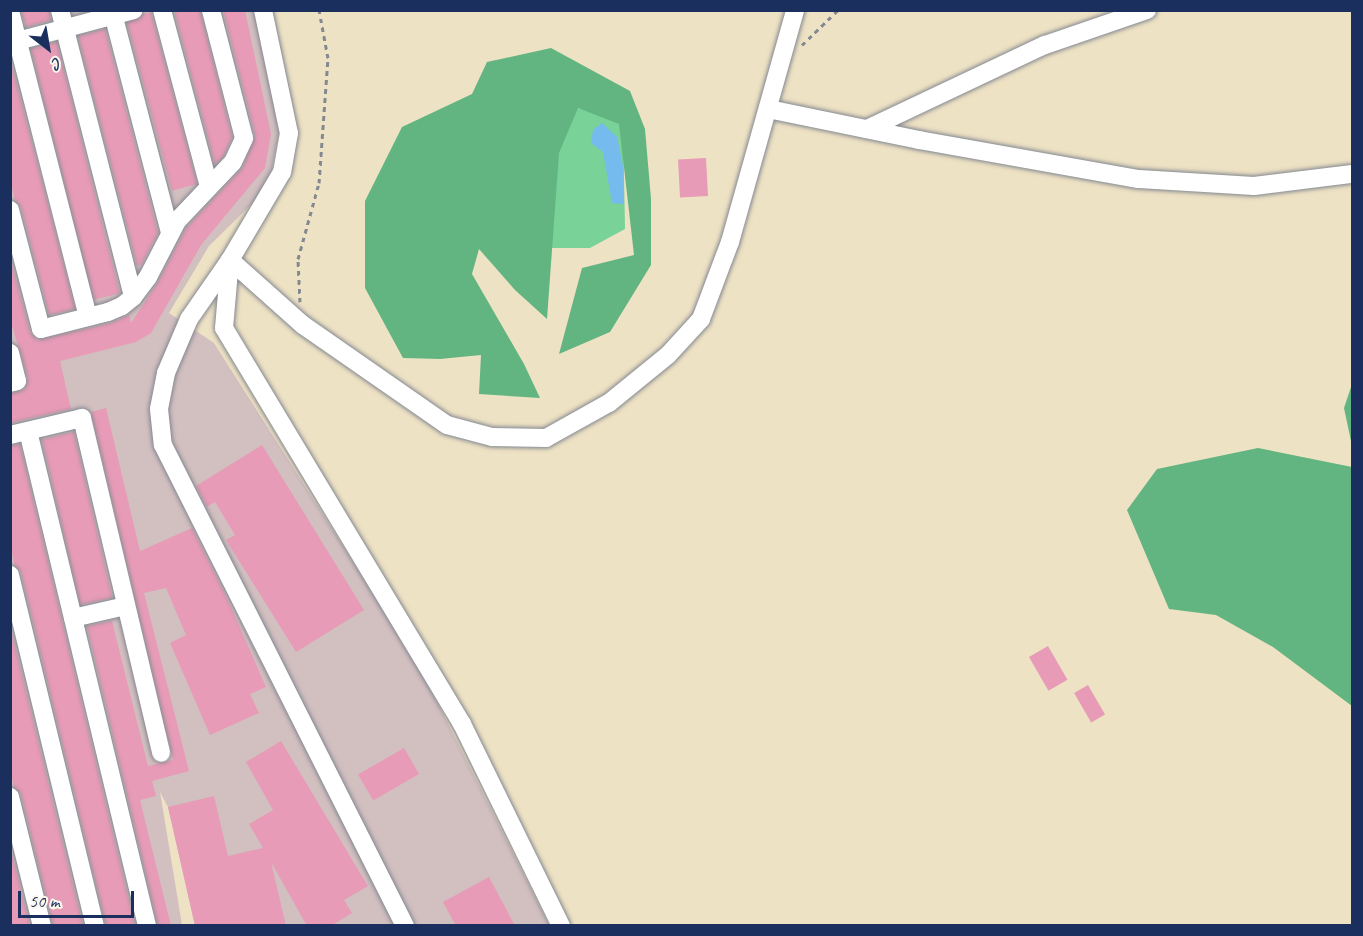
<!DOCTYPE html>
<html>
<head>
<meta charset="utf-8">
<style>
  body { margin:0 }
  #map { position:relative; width:1363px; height:936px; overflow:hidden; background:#eee2c4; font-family:Caveat,sans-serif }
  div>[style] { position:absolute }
  .industrial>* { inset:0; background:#d2bfc0 }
  .green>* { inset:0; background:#79d298 }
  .forest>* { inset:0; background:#62b480 }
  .water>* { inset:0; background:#76bbed }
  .building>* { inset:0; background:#e79bb6; transform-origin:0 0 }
  .path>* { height:3px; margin-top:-1.5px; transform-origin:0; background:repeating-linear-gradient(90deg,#848891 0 4.5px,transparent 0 9px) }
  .roads { filter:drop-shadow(0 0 2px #848891) drop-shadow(0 0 2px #848891) }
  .minor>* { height:18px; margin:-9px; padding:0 9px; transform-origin:9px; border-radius:9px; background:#fff }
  span { translate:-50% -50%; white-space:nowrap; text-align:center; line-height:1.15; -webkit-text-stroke:4.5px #fbf7ec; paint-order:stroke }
  .frame { position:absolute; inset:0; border:12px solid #1b2f5e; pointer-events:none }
  .north { position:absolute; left:18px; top:18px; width:60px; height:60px; -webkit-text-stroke:4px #fbf7ec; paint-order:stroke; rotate:149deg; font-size:16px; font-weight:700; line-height:24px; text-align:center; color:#1b2f5e }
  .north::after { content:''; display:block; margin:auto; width:21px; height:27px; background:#1b2f5e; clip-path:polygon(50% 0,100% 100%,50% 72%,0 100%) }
  .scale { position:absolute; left:18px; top:891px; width:116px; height:27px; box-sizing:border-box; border:3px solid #1b2f5e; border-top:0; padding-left:8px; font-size:18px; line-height:21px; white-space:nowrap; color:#1b2f5e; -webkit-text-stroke:4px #fbf7ec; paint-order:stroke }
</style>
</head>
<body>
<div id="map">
  <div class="industrial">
    <i style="clip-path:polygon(10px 11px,255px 11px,279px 132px,271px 173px,254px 202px,209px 246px,169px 313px,214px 343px,419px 666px,549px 925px,195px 925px,168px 807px,160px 792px,182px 925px,11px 925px)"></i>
  </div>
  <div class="green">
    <i style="clip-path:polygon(577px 108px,623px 118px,625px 229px,590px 248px,546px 248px,545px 184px)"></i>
  </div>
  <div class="forest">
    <i style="clip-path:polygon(551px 48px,630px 91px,645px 129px,651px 199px,651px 265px,610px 332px,559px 354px,582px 268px,634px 255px,619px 124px,578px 108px,559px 153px,547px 319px,515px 290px,479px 249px,472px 274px,524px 364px,540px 398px,479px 394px,481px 355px,440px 359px,403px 358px,365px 288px,365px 201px,402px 127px,472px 94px,487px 62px)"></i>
    <i style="clip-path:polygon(1352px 384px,1352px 446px,1344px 408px)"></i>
    <i style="clip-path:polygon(1258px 448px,1352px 467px,1352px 706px,1273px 647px,1216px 615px,1169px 609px,1127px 510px,1157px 469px)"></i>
  </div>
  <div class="water">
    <i style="clip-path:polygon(602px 123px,617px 137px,623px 166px,624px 204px,612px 203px,603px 152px,591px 143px,593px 130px)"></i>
  </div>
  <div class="building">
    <i style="clip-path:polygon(21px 10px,49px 10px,51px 20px,26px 27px)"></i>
    <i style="clip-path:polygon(174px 10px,200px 10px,232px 137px,224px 156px,215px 165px)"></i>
    <i style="clip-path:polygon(223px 10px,245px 10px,271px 134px,265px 168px,201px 245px,151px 333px,136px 342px,60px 361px,71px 409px,10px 423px,10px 394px,25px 389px,28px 379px,10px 319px,10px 257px,30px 332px,37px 340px,111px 323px,129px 315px,131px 323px,158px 282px,186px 228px,243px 167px,255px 135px)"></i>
    <i style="left:151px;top:12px;width:178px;height:26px;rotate:75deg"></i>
    <i style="clip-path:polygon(105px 29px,158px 233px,141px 265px,137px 266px,78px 36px)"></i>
    <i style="left:57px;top:42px;width:259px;height:27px;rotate:76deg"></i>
    <i style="clip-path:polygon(10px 58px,75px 309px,49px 315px,21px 207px,15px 200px,10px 180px)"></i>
    <i style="left:706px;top:158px;width:38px;height:28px;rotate:87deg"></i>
    <i style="clip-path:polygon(106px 408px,140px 551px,192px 528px,226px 596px,266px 687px,250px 694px,259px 713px,210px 735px,170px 643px,186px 635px,166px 588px,144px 593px,189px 771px,152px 781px,156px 796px,140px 800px,171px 926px,158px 926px,87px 626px,112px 621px,148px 766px,173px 760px,91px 412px)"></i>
    <i style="left:74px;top:432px;width:170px;height:33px;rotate:77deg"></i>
    <i style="clip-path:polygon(20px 444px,135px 926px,106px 926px,21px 572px,15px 566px,10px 546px,10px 446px)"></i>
    <i style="clip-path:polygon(262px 445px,364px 610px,296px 652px,226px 540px,235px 535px,215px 502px,207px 507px,196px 486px)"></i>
    <i style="clip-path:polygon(10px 625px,83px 926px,53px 926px,21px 794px,14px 787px,10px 770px)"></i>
    <i style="left:1048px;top:646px;width:39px;height:22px;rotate:60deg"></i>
    <i style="left:1088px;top:685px;width:34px;height:16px;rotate:60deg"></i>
    <i style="clip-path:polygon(281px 741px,368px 886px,344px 900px,352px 913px,331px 926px,307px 926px,271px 862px,286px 926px,195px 926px,168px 807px,214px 796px,228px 856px,263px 848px,249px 824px,273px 810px,246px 762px)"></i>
    <i style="left:404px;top:748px;width:30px;height:53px;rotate:60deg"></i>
    <i style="clip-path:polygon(10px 846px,30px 926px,10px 926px)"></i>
    <i style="clip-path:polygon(489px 877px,515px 926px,456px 926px,443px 902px)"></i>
  </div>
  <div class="path">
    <i style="left:802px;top:45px;width:50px;rotate:-44.2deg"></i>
    <i style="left:300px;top:302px;width:43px;rotate:-92.7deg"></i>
    <i style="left:298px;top:259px;width:79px;rotate:-74.6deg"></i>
    <i style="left:319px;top:183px;width:125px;rotate:-85.9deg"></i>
    <i style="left:328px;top:58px;width:49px;rotate:-100.6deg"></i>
  </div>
  <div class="roads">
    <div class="minor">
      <i style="left:60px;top:10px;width:296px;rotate:75.7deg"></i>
      <i style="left:112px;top:10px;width:230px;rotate:75.4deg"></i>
      <i style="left:162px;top:10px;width:183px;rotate:75.1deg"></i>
      <i style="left:263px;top:10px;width:126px;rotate:78.1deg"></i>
      <i style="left:289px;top:133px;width:40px;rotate:100deg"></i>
      <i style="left:282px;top:172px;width:102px;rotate:120.6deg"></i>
      <i style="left:230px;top:260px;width:72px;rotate:124.8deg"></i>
      <i style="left:189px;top:319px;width:59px;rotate:113.1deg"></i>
      <i style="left:166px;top:373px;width:37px;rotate:101deg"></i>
      <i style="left:159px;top:409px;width:36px;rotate:84deg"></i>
      <i style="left:163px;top:445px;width:538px;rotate:63.29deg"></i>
      <i style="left:10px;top:11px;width:315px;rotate:75.7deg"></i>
      <i style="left:10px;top:43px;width:128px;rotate:-14.9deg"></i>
      <i style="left:768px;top:109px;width:154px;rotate:11.6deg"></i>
      <i style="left:919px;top:140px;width:223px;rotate:10.1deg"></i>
      <i style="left:1139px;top:179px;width:115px;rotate:3.5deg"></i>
      <i style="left:1254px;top:186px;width:99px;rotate:-7deg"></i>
      <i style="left:867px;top:129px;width:197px;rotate:-25.3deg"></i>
      <i style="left:1045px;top:45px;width:108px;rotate:-18.9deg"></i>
      <i style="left:10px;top:210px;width:123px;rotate:75.4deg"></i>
      <i style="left:41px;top:329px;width:69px;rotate:-14.2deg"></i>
      <i style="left:108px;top:312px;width:15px;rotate:-23deg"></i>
      <i style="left:122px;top:306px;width:14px;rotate:-39deg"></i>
      <i style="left:133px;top:297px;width:25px;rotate:-53deg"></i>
      <i style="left:148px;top:277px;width:63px;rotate:-62.6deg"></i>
      <i style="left:177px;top:221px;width:81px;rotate:-46.5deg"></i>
      <i style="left:233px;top:162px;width:26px;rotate:-65deg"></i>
      <i style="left:244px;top:138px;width:132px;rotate:-104.5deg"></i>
      <i style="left:10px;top:353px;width:29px;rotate:76deg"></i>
      <i style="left:17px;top:381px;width:7px;rotate:164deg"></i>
      <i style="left:28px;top:431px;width:509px;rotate:76.48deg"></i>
      <i style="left:10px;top:435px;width:74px;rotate:-13.3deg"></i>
      <i style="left:82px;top:418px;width:344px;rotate:76.7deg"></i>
      <i style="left:10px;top:575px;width:361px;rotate:76.4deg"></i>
      <i style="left:73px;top:618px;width:54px;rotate:-12.8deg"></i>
      <i style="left:10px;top:797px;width:133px;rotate:76.1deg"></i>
      <i style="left:561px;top:926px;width:225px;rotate:-116.1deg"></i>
      <i style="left:462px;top:724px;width:462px;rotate:-121deg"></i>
      <i style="left:224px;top:328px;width:68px;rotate:-85deg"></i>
      <i style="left:230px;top:260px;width:98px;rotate:41.7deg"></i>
      <i style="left:303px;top:325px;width:175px;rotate:34.8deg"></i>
      <i style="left:447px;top:425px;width:47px;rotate:14.9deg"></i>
      <i style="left:492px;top:437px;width:54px;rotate:1.1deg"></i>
      <i style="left:546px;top:438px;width:72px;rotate:-29.1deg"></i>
      <i style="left:609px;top:403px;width:76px;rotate:-39.1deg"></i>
      <i style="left:668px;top:355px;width:49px;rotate:-47.5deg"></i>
      <i style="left:701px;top:319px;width:82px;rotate:-69.4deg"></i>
      <i style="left:730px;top:242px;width:241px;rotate:-74.3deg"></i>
    </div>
  </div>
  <div class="frame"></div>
  <div class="north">С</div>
  <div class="scale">50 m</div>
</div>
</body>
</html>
